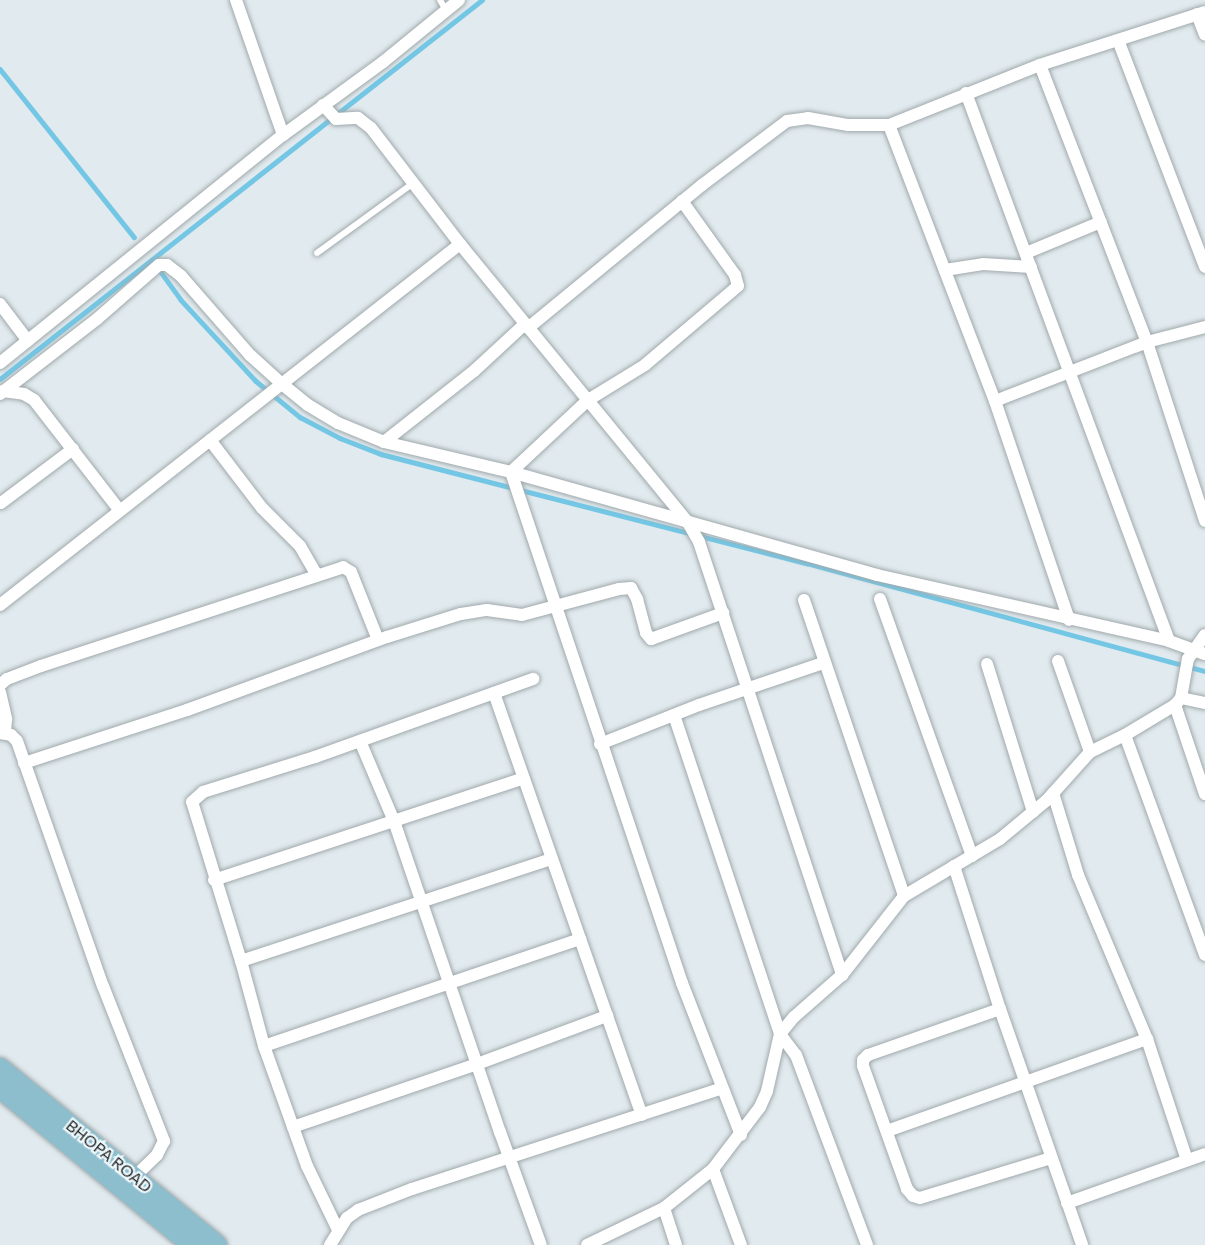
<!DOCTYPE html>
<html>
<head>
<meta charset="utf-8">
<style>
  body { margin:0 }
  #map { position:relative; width:1205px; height:1245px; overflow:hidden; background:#e1eaee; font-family:Commissioner,sans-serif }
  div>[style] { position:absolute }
  .stream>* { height:4.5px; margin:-2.25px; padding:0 2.25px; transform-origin:2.25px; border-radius:2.25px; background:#73c7e5 }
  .roads { filter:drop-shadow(0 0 2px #a0a9ac) drop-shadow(0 0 2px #a0a9ac) }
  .lane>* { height:6px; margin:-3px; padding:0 3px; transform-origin:3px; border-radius:3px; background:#fff }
  .street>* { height:12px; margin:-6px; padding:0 6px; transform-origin:6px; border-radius:6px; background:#fff }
  .primary>* { height:20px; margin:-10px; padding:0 10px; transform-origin:10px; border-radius:10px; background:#8dbece }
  span { translate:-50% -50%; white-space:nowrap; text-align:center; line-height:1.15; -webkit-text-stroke:4.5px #eef8fb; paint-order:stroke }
  .street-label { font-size:16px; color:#1e2123 }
</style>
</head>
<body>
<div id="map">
  <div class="stream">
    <i style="left:0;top:69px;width:215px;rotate:51.4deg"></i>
    <i style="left:158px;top:268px;width:39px;rotate:54deg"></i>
    <i style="left:181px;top:300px;width:110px;rotate:47.2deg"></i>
    <i style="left:256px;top:381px;width:57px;rotate:39.3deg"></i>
    <i style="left:300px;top:417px;width:45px;rotate:27.7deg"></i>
    <i style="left:340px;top:438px;width:44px;rotate:21.3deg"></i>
    <i style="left:381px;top:454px;width:440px;rotate:14.4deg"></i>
    <i style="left:807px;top:563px;width:412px;rotate:15.2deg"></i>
    <i style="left:0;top:379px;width:613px;rotate:-38.18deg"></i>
  </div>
  <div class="roads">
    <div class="lane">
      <i style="left:440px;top:0;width:12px;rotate:59deg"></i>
      <i style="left:317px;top:253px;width:117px;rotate:-36deg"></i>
    </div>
    <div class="street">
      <i style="left:236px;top:0;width:143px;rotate:70.8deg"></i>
      <i style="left:1197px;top:14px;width:22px;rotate:69deg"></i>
      <i style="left:1118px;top:40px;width:243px;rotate:69deg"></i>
      <i style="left:1040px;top:65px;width:297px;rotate:68.9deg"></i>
      <i style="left:1147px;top:342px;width:188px;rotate:72deg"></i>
      <i style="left:966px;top:93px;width:584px;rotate:69.67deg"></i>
      <i style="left:323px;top:105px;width:19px;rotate:47deg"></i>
      <i style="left:336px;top:119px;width:22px;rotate:-3deg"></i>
      <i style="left:358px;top:118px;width:16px;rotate:38deg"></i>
      <i style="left:371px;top:128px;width:146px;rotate:52.5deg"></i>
      <i style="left:460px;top:244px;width:358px;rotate:50.7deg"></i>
      <i style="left:687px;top:521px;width:24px;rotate:60deg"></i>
      <i style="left:699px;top:542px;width:456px;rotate:71.7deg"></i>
      <i style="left:889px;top:125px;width:296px;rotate:69deg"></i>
      <i style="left:995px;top:401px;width:231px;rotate:71.3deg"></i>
      <i style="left:682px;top:201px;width:91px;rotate:54.4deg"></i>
      <i style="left:735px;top:275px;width:11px;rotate:75deg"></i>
      <i style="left:738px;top:286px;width:122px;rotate:139.7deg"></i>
      <i style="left:645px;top:365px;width:67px;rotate:148.4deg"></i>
      <i style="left:588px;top:400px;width:105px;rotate:136.9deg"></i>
      <i style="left:511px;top:472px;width:539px;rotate:71.5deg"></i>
      <i style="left:682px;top:983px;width:163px;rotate:68.8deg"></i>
      <i style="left:1026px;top:253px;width:81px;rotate:-22.5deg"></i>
      <i style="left:945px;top:270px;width:38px;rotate:-9deg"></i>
      <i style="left:983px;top:264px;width:48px;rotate:3.6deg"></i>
      <i style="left:0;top:304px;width:46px;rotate:52.9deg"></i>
      <i style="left:528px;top:328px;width:225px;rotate:-39.4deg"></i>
      <i style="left:702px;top:185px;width:106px;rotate:-37deg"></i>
      <i style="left:787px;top:121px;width:21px;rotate:-8deg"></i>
      <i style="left:808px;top:118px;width:41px;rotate:9.9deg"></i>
      <i style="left:848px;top:125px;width:41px"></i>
      <i style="left:889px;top:125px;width:162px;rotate:-21.7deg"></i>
      <i style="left:1040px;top:65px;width:173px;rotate:-17.8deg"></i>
      <i style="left:0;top:363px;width:363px;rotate:-38.9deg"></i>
      <i style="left:283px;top:135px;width:124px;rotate:-36.1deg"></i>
      <i style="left:383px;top:62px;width:98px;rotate:-39.2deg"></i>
      <i style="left:3px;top:391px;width:21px;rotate:8deg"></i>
      <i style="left:24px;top:394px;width:12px;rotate:31deg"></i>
      <i style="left:34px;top:400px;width:140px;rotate:52.2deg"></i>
      <i style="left:0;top:394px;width:123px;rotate:-37.7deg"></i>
      <i style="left:97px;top:319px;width:82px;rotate:-41.1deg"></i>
      <i style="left:159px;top:265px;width:8px"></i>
      <i style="left:167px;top:265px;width:18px;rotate:38deg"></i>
      <i style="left:181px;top:276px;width:105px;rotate:48.9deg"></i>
      <i style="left:250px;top:355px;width:43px;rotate:42.2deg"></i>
      <i style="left:282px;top:384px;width:33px;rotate:39deg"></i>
      <i style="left:308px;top:405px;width:35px;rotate:31deg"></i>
      <i style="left:338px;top:423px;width:50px;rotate:22.4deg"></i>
      <i style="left:384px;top:442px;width:130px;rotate:13.3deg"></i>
      <i style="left:511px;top:472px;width:380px;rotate:15.7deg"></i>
      <i style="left:877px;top:575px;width:299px;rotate:12.7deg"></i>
      <i style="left:1169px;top:641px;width:38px;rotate:20deg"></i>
      <i style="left:995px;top:401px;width:163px;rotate:-21.2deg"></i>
      <i style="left:1147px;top:342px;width:60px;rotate:-14.5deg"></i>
      <i style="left:210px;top:440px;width:86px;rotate:52.6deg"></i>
      <i style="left:262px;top:508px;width:54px;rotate:45deg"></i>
      <i style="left:300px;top:546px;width:32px;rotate:60deg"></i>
      <i style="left:384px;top:442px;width:115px;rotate:-38.3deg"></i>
      <i style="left:474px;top:371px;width:69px;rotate:-42.7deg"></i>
      <i style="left:1px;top:503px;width:90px;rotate:-36.9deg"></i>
      <i style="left:880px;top:599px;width:273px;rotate:70.3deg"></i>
      <i style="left:804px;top:600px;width:312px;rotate:71.3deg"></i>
      <i style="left:0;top:605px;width:585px;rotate:-38.12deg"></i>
      <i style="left:1058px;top:661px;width:96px;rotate:70.6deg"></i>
      <i style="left:987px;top:664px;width:155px;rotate:72.7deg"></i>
      <i style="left:0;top:685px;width:9px;rotate:-41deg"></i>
      <i style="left:7px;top:679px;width:36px;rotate:-21deg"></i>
      <i style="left:41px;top:666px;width:318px;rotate:-18.1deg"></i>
      <i style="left:343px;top:567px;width:9px;rotate:32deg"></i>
      <i style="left:351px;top:572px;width:73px;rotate:68.3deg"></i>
      <i style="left:0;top:692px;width:28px;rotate:77deg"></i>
      <i style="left:6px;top:719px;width:13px;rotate:94deg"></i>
      <i style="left:494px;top:693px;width:447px;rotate:70.7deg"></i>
      <i style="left:1181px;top:698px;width:25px;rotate:12deg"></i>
      <i style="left:1175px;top:705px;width:94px;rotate:71.4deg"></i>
      <i style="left:674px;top:715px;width:336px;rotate:71.6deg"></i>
      <i style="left:780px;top:1034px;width:26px;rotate:53deg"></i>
      <i style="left:796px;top:1055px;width:203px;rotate:69.5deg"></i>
      <i style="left:0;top:733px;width:11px;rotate:10deg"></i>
      <i style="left:11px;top:735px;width:8px;rotate:45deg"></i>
      <i style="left:17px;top:741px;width:260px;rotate:70.7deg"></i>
      <i style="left:103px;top:986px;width:167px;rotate:68.5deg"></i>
      <i style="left:164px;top:1141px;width:16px;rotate:117deg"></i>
      <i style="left:157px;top:1155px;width:32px;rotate:136deg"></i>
      <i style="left:1125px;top:735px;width:234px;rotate:70deg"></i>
      <i style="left:360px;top:741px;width:87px;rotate:67deg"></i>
      <i style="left:394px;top:821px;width:329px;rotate:71.2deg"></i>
      <i style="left:500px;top:1132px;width:120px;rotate:70.1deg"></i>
      <i style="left:600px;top:744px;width:106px;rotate:-21.5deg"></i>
      <i style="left:699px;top:705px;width:131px;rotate:-18.7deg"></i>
      <i style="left:24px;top:763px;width:171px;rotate:-18deg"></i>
      <i style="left:187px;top:710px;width:213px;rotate:-20.1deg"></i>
      <i style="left:387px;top:637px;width:77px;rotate:-17.3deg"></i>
      <i style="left:461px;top:614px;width:26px;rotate:-9deg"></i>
      <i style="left:487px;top:610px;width:35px;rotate:8deg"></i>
      <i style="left:522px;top:615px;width:100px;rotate:-15deg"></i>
      <i style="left:619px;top:589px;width:12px;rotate:-5deg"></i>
      <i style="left:631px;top:588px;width:13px;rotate:61deg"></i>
      <i style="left:637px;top:599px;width:35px;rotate:75deg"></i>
      <i style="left:646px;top:633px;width:8px;rotate:50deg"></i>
      <i style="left:651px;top:639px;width:77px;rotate:-19.9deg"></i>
      <i style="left:1053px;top:793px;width:86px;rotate:73deg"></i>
      <i style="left:1078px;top:875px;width:178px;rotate:67.2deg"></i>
      <i style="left:1147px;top:1039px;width:127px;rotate:71.7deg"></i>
      <i style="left:954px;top:866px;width:150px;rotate:72.2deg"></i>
      <i style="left:1000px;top:1009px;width:250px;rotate:70.8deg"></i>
      <i style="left:214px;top:880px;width:326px;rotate:-18.2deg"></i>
      <i style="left:241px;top:961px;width:327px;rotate:-18.2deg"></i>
      <i style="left:1000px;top:1009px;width:140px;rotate:160.8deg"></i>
      <i style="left:868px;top:1055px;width:7px;rotate:135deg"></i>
      <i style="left:863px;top:1060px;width:6px;rotate:90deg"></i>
      <i style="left:863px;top:1066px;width:131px;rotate:70.3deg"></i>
      <i style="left:907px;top:1189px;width:9px;rotate:49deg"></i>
      <i style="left:913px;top:1196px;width:7px;rotate:16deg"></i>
      <i style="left:920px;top:1198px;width:137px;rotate:-17deg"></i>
      <i style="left:264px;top:1046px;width:334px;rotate:-18.7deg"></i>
      <i style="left:293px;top:1127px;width:194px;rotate:-18.9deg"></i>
      <i style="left:477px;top:1064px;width:139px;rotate:-20.3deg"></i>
      <i style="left:887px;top:1131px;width:276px;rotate:-19.5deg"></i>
      <i style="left:713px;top:1169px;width:81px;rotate:69.8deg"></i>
      <i style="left:1067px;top:1203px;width:146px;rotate:-19.5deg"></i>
      <i style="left:664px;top:1208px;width:39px;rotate:72deg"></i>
      <i style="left:338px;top:1230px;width:71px;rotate:-115.8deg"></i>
      <i style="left:307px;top:1166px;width:127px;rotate:-109.7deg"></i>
      <i style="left:264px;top:1046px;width:88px;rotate:-105.1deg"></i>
      <i style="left:241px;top:961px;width:166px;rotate:-107.1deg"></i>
      <i style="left:192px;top:802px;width:15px;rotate:-42deg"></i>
      <i style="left:203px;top:792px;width:117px;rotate:-17.4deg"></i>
      <i style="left:315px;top:757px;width:232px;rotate:-19.7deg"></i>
      <i style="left:330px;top:1245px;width:32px;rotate:-58deg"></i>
      <i style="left:347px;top:1218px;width:14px;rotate:-36deg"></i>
      <i style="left:358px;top:1210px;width:58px;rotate:-21.3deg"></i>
      <i style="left:412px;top:1189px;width:326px;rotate:-18deg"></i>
      <i style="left:587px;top:1245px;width:85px;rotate:-25.7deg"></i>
      <i style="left:664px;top:1208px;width:63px;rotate:-38.5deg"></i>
      <i style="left:713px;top:1169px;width:78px;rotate:-52.8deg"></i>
      <i style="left:760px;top:1107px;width:17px;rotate:-66deg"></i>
      <i style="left:767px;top:1091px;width:58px;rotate:-77.2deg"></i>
      <i style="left:780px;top:1034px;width:22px;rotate:-51deg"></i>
      <i style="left:794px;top:1017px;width:64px;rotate:-41.2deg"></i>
      <i style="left:842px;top:975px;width:100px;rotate:-51.9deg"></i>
      <i style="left:904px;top:896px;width:112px;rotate:-30.7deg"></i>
      <i style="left:1000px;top:839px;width:61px;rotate:-39.7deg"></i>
      <i style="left:1047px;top:800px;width:64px;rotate:-48.1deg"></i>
      <i style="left:1090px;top:752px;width:39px;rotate:-26deg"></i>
      <i style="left:1125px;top:735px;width:58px;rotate:-31deg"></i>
      <i style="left:1175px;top:705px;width:9px;rotate:-49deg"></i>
      <i style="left:1181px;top:698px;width:40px;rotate:-80deg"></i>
      <i style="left:1188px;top:659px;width:29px;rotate:-55deg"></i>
    </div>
    <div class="primary">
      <i style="left:0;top:1068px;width:280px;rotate:39.2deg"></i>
      <i style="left:0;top:1088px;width:248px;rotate:39.3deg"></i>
    </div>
  </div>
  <div class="street-label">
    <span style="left:109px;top:1156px;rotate:39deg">BHOPA ROAD</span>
  </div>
</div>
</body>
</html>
